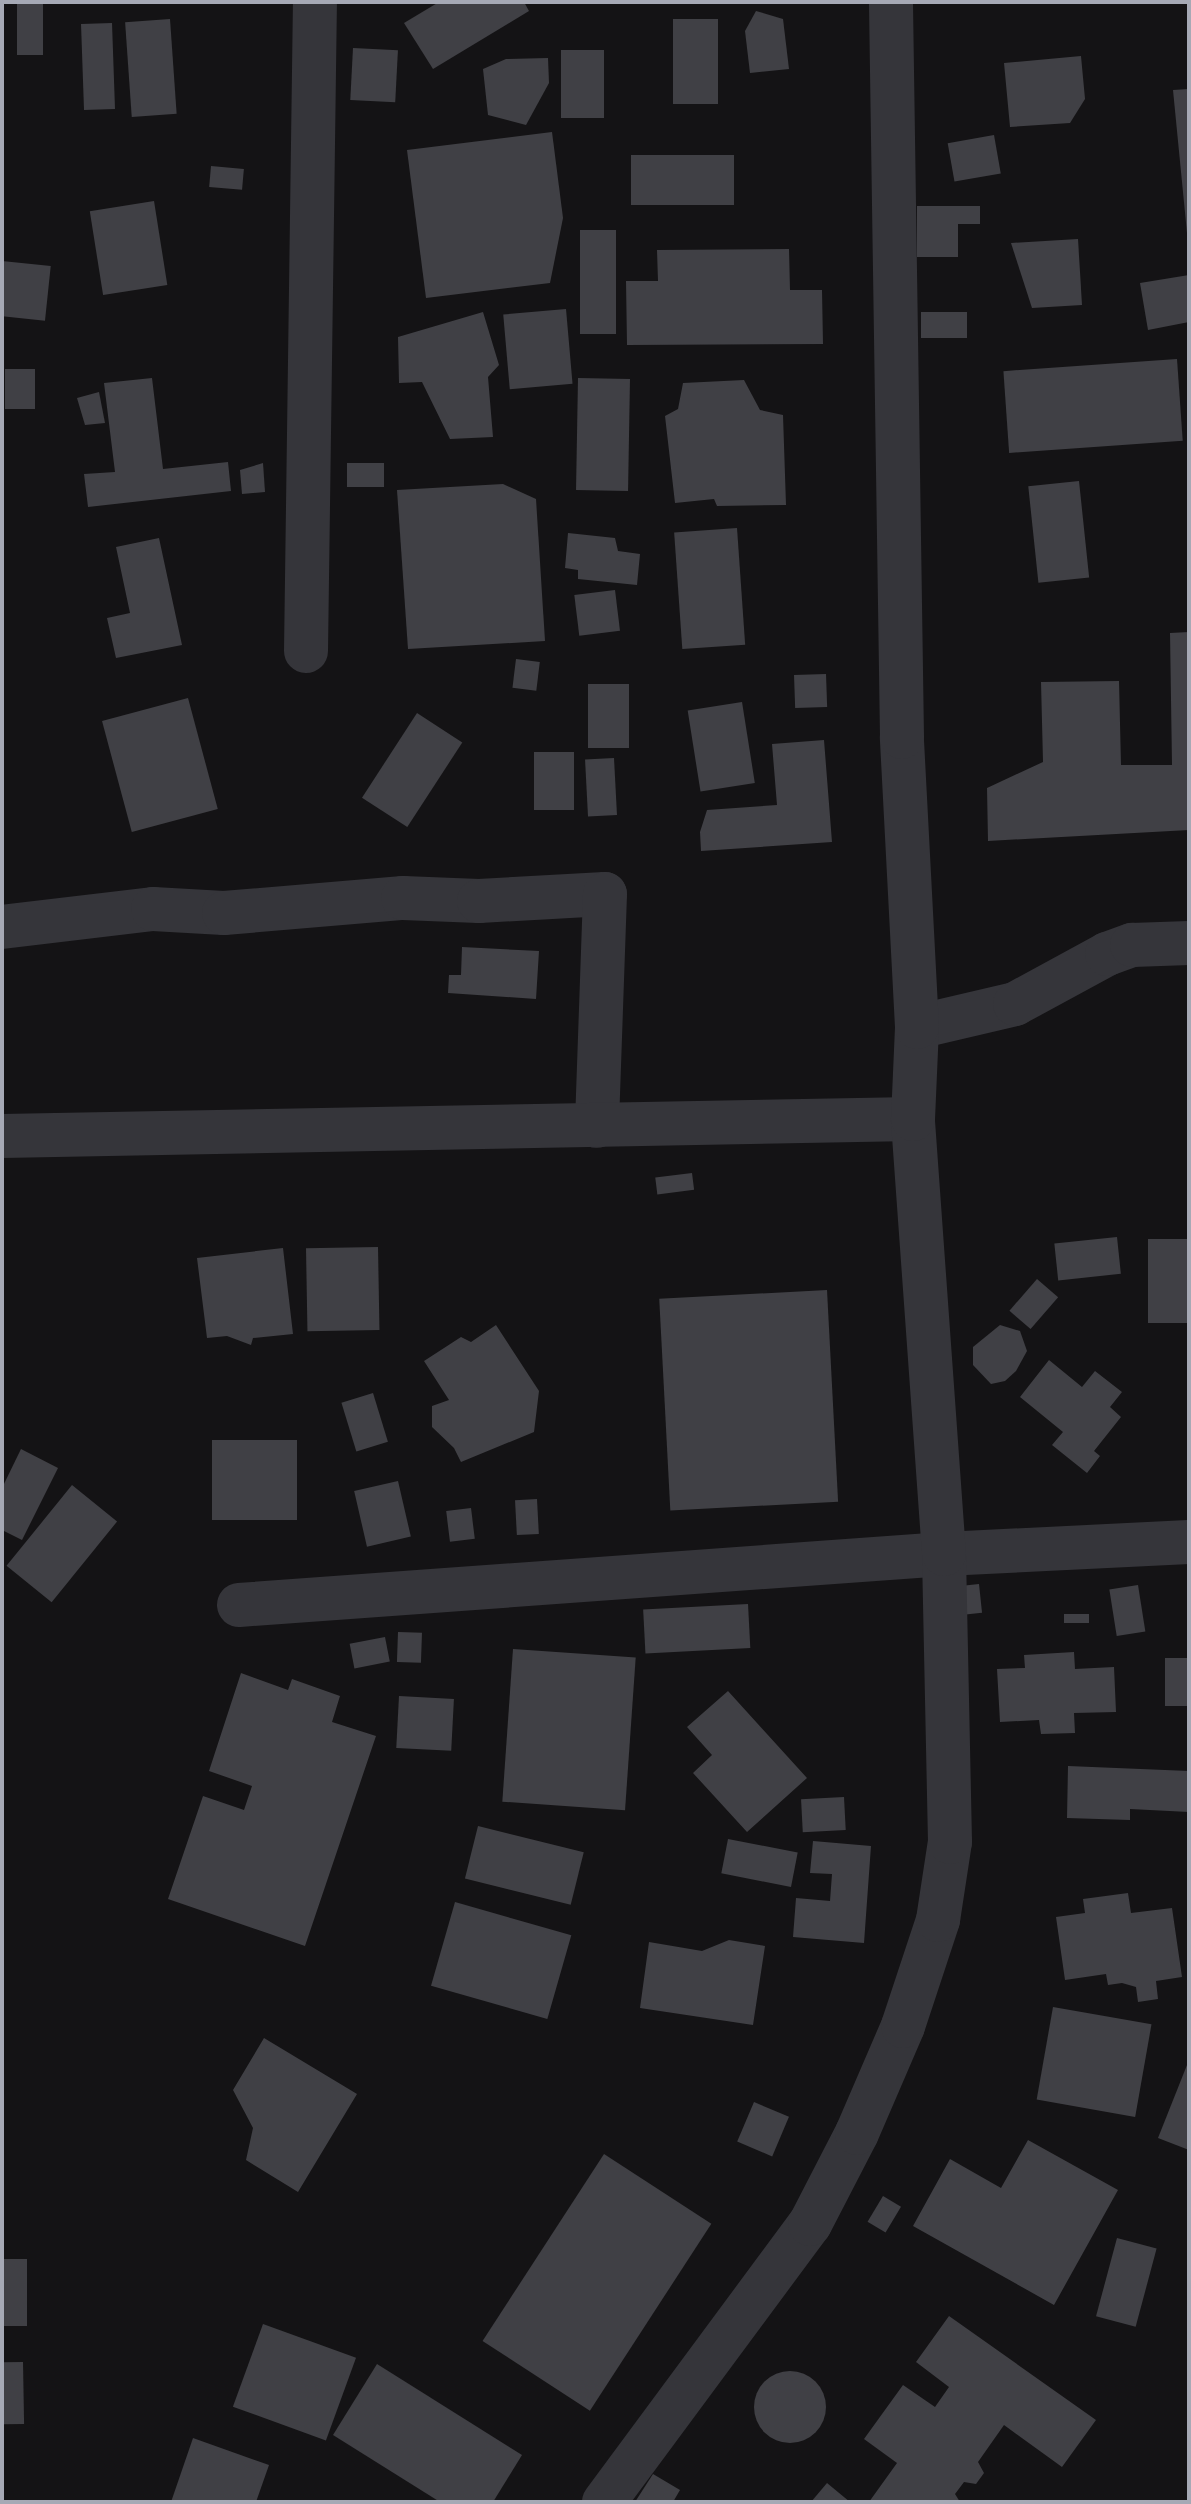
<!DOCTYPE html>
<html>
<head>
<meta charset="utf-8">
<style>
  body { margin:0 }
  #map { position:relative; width:1191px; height:2504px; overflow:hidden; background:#141315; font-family:"Sofia Sans Condensed",sans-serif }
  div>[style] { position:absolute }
  .building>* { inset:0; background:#404045; transform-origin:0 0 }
  .round { border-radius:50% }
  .minor>* { height:44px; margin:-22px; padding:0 22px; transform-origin:22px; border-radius:22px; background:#35353a }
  span { translate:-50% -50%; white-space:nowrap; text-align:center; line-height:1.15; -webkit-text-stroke:7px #0f0e10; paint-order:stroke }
  .frame { position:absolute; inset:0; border:4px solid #a6a9b5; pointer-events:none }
</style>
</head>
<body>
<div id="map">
  <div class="building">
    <i style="left:17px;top:2px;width:26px;height:53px"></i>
    <i style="clip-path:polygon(439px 2px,524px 2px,529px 11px,433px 69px,404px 23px)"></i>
    <i style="clip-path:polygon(756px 11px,783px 19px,789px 69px,750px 73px,745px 31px)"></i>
    <i style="left:170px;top:19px;width:95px;height:45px;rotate:86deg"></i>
    <i style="left:673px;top:19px;width:45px;height:85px"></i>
    <i style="left:112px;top:23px;width:86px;height:31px;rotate:88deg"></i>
    <i style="left:353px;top:48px;width:45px;height:52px;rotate:3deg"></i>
    <i style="left:561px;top:50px;width:43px;height:68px"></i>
    <i style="clip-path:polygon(1081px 56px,1085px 99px,1070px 123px,1010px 127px,1004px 63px)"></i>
    <i style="clip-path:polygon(548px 58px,549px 83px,526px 125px,488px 115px,483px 69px,506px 59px)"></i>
    <i style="clip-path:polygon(1189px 89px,1189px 233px,1187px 233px,1173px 90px)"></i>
    <i style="clip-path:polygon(552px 132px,563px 218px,550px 283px,426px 298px,407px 150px)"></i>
    <i style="left:994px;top:135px;width:39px;height:47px;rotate:80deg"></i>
    <i style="left:734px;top:155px;width:50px;height:103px;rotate:90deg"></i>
    <i style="left:211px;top:166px;width:33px;height:21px;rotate:5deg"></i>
    <i style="left:154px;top:201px;width:85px;height:65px;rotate:81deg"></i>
    <i style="clip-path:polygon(917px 206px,980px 206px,980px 224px,958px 224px,958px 257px,917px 257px)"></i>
    <i style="left:580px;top:230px;width:36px;height:104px"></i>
    <i style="clip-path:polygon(1078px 239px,1082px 305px,1032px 308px,1011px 243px)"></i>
    <i style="clip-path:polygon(789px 249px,790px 290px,822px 290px,823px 344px,627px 345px,626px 281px,658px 281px,657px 250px)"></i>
    <i style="left:2px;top:261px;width:49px;height:55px;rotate:6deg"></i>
    <i style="clip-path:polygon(1189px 275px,1189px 322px,1148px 330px,1140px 283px)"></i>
    <i style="left:566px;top:309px;width:75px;height:63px;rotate:85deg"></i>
    <i style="clip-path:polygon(483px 312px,499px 365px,488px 377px,493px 437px,450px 439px,422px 382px,399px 383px,398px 337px)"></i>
    <i style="left:967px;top:312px;width:26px;height:46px;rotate:90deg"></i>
    <i style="left:1177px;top:359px;width:82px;height:174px;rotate:86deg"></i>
    <i style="left:5px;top:369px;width:30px;height:40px"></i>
    <i style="clip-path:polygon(152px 378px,163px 469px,228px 462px,231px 491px,88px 507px,84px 474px,115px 472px,104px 383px)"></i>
    <i style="left:578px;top:378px;width:52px;height:112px;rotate:1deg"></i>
    <i style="clip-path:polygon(744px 380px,760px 410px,783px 415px,786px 505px,717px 506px,714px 499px,675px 503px,665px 416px,678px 409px,683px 383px)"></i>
    <i style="clip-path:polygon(99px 392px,105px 423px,85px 425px,77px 398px)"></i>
    <i style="clip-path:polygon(263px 463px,265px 492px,242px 494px,240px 470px)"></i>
    <i style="left:347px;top:463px;width:37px;height:24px"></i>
    <i style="left:1079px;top:481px;width:97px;height:51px;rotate:84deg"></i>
    <i style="clip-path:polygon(503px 484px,536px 499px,545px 641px,408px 649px,397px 490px)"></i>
    <i style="left:737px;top:528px;width:117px;height:63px;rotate:86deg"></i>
    <i style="clip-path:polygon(568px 533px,615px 538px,618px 551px,640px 554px,637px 585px,578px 579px,578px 570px,565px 568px)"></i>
    <i style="clip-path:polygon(159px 538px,182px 645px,116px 658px,107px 618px,130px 613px,116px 547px)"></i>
    <i style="left:615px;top:590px;width:41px;height:41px;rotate:83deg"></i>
    <i style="clip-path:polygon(1189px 632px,1189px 830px,988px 841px,987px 788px,1043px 762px,1041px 682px,1119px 681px,1121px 765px,1172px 765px,1170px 633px)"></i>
    <i style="left:516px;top:659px;width:24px;height:29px;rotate:7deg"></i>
    <i style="left:826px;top:674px;width:33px;height:32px;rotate:88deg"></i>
    <i style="left:588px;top:684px;width:41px;height:64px"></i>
    <i style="left:188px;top:698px;width:115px;height:89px;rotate:75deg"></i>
    <i style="left:742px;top:702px;width:82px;height:55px;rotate:81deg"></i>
    <i style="left:417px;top:713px;width:54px;height:101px;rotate:33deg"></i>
    <i style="clip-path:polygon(824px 740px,832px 842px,701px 851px,700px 832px,707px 810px,777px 805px,772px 744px)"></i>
    <i style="left:534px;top:752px;width:40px;height:58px"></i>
    <i style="left:614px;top:758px;width:57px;height:29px;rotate:87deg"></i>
    <i style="clip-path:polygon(462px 947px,539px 951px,536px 999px,448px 993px,449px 975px,461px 975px)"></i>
    <i style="left:692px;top:1173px;width:17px;height:37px;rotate:83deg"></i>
    <i style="left:1117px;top:1237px;width:37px;height:63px;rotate:84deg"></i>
    <i style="left:1189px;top:1239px;width:84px;height:41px;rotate:90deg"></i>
    <i style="left:378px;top:1247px;width:83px;height:72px;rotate:89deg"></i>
    <i style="clip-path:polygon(283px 1248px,293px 1334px,253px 1338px,251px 1345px,227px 1336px,207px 1338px,197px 1258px)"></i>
    <i style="left:1037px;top:1279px;width:28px;height:42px;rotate:41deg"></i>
    <i style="left:827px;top:1290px;width:212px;height:168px;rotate:87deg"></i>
    <i style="clip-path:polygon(496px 1325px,539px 1391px,534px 1432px,461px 1462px,454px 1448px,432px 1427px,432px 1406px,449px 1400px,424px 1361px,461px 1337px,471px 1342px)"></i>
    <i style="clip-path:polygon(1000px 1325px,1020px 1331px,1027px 1351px,1016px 1371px,1005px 1381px,991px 1384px,973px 1365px,973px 1347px)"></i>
    <i style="clip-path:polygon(1049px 1360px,1082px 1387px,1095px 1371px,1122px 1392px,1110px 1407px,1121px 1417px,1094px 1451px,1100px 1456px,1087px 1473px,1052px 1445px,1063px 1432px,1020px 1397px)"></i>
    <i style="left:373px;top:1393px;width:51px;height:33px;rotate:73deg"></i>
    <i style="left:212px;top:1440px;width:85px;height:80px"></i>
    <i style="clip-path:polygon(21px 1449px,58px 1468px,22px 1540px,2px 1530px,2px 1488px)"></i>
    <i style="left:398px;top:1481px;width:57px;height:45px;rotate:77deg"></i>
    <i style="left:72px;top:1485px;width:58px;height:104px;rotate:39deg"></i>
    <i style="left:537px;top:1499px;width:35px;height:22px;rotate:87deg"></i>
    <i style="left:471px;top:1508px;width:31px;height:25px;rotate:83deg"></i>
    <i style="left:979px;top:1584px;width:29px;height:26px;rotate:84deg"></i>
    <i style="left:1138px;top:1585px;width:47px;height:29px;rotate:81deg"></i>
    <i style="left:748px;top:1604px;width:44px;height:105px;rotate:87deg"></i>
    <i style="left:1089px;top:1614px;width:9px;height:25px;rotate:90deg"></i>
    <i style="left:398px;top:1632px;width:24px;height:30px;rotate:2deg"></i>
    <i style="left:385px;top:1637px;width:25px;height:36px;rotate:79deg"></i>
    <i style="left:513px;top:1649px;width:123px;height:153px;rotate:4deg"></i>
    <i style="clip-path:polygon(1074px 1652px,1075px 1669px,1114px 1667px,1116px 1712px,1074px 1713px,1075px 1733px,1041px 1734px,1039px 1720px,1000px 1722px,997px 1669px,1025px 1668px,1024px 1655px)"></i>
    <i style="left:1189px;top:1658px;width:48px;height:24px;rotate:90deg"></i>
    <i style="clip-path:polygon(241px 1673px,288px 1690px,292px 1679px,340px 1696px,332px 1722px,376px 1736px,305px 1946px,168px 1899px,203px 1796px,244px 1810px,252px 1786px,209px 1771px)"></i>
    <i style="clip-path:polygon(728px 1691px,807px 1778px,747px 1832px,693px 1773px,712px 1755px,687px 1727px)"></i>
    <i style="left:399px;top:1696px;width:55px;height:52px;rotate:3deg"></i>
    <i style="clip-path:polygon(1068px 1766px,1189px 1771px,1189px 1812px,1130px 1809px,1130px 1820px,1067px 1818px)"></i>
    <i style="left:844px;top:1797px;width:33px;height:43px;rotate:87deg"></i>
    <i style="left:478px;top:1826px;width:109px;height:54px;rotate:14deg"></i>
    <i style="left:728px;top:1839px;width:71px;height:35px;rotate:11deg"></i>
    <i style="clip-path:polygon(813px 1841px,871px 1846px,864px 1943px,793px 1937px,796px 1898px,830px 1901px,832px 1874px,810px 1873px)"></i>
    <i style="clip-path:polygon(1128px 1893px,1131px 1913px,1172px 1908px,1182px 1977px,1156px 1981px,1158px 1999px,1138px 2002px,1136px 1987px,1122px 1983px,1108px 1985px,1106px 1974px,1065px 1980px,1056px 1917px,1085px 1913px,1083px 1899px)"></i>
    <i style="left:455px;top:1902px;width:121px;height:87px;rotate:16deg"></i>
    <i style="clip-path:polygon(729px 1940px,765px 1946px,753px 2025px,640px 2008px,649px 1942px,702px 1951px)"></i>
    <i style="left:1053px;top:2007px;width:100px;height:94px;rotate:10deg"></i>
    <i style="clip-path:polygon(264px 2038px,357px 2094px,298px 2192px,246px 2160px,253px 2128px,233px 2090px)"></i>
    <i style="clip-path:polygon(1189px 2060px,1189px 2150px,1158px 2138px)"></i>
    <i style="left:754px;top:2102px;width:38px;height:43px;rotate:23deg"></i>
    <i style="clip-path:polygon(1028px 2140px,1118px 2190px,1054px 2305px,913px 2226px,950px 2159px,1001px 2188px)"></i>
    <i style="left:604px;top:2154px;width:128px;height:223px;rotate:33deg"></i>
    <i style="left:883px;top:2196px;width:21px;height:30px;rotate:31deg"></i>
    <i style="left:1117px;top:2238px;width:41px;height:81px;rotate:15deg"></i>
    <i style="left:2px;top:2259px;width:25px;height:67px"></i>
    <i style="clip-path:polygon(949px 2316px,1096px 2420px,1062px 2467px,1004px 2425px,978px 2462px,984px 2473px,976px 2484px,964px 2482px,955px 2494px,960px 2502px,869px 2502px,897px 2463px,864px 2439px,903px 2385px,935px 2407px,949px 2387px,916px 2362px)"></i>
    <i style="left:263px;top:2324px;width:99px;height:88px;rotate:20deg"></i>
    <i style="left:23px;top:2362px;width:62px;height:21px;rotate:89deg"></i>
    <i style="clip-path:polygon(377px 2364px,522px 2455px,493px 2502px,440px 2502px,333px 2435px)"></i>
    <i class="round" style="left:754px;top:2371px;width:72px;height:72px"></i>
    <i style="clip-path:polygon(193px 2438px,269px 2465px,256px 2502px,171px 2502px)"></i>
    <i style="clip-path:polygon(653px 2474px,680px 2490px,673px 2502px,635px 2502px)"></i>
    <i style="clip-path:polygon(827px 2483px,850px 2502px,811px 2502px)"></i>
  </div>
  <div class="minor">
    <i style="left:306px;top:651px;width:649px;rotate:-89.21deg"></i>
    <i style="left:2px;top:927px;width:152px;rotate:-6.8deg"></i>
    <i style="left:153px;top:909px;width:71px;rotate:3.2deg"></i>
    <i style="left:224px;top:913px;width:180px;rotate:-4.8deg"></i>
    <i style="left:403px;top:898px;width:76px;rotate:2.3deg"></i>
    <i style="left:479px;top:901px;width:126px;rotate:-3.2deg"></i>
    <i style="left:605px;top:894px;width:232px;rotate:92deg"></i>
    <i style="left:917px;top:1027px;width:101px;rotate:-13.2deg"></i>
    <i style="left:1015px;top:1004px;width:105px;rotate:-28.5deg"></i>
    <i style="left:1107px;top:954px;width:27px;rotate:-20deg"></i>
    <i style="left:1132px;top:945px;width:57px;rotate:-2deg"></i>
    <i style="left:2px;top:1136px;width:911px;rotate:-1.07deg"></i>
    <i style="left:239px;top:1605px;width:707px;rotate:-4.14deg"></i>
    <i style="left:944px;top:1554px;width:245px;rotate:-2.8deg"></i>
    <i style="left:604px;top:2502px;width:346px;rotate:-53.5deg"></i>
    <i style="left:810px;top:2224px;width:102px;rotate:-62.7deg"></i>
    <i style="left:857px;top:2133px;width:116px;rotate:-66.7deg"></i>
    <i style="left:903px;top:2026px;width:112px;rotate:-71.7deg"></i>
    <i style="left:938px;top:1920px;width:79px;rotate:-81.3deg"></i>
    <i style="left:950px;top:1842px;width:288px;rotate:-91.2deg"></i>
    <i style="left:944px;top:1554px;width:436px;rotate:-94.1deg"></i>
    <i style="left:913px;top:1119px;width:92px;rotate:-87.5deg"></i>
    <i style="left:917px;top:1027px;width:290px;rotate:-93deg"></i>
    <i style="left:902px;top:737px;width:735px;rotate:-90.86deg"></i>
  </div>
  <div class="frame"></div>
</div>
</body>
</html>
